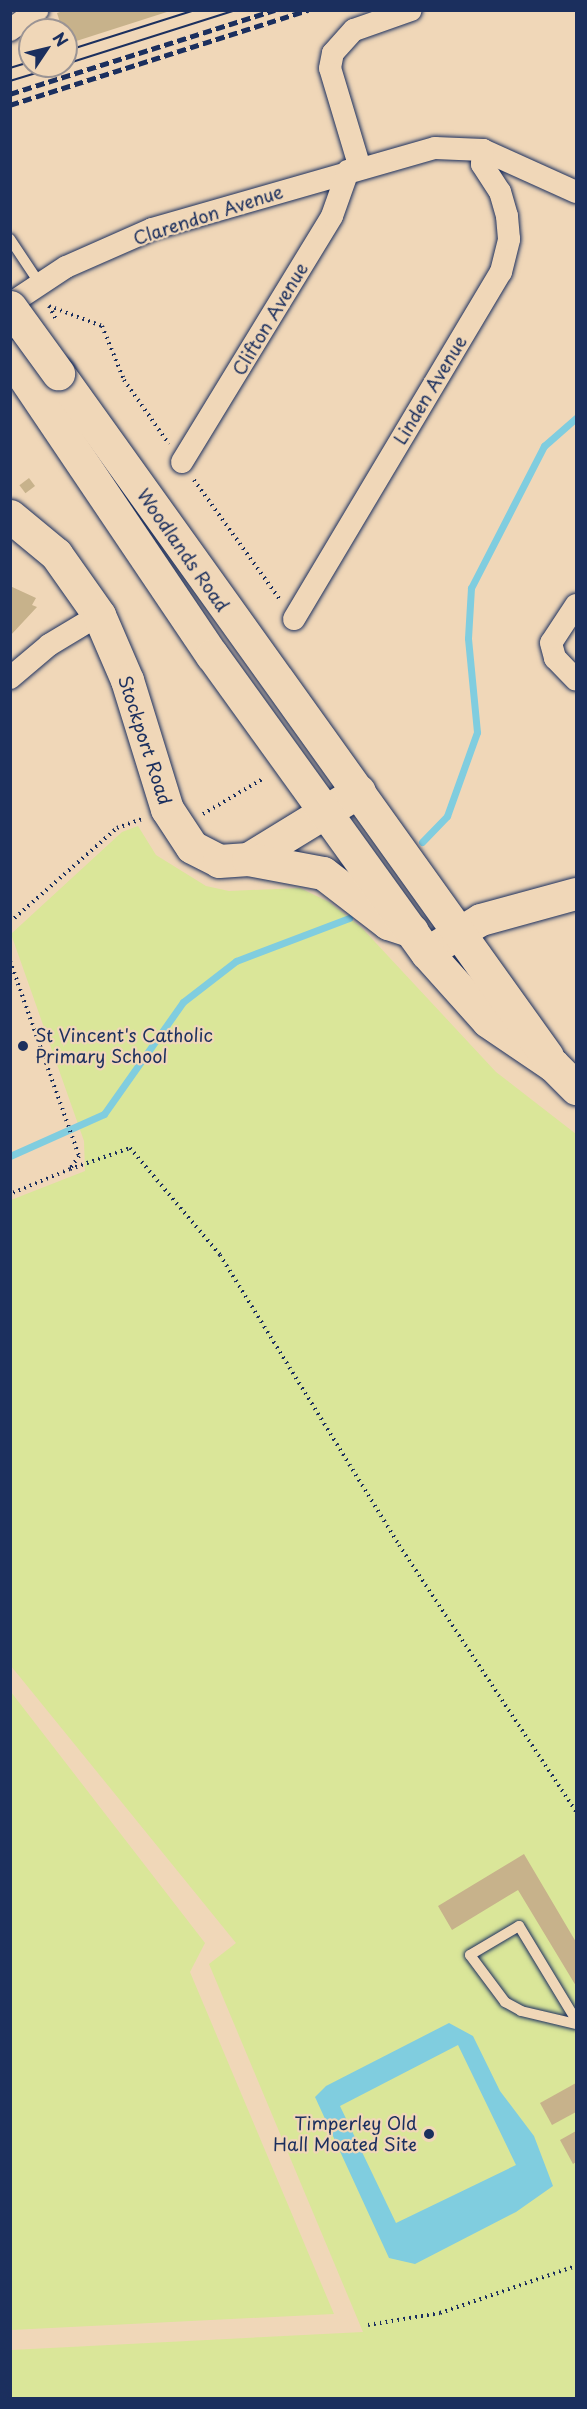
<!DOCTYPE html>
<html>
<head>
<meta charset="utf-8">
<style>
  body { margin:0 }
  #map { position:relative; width:587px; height:2409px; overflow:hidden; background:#f0d7b8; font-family:"Playpen Sans",sans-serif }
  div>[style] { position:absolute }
  .green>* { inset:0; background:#dae699 }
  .water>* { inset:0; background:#80cddf }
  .stream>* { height:7px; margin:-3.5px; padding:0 3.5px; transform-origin:3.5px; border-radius:3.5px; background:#80cddf }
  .building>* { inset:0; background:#c7b28b; transform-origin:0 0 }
  .path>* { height:4px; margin-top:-2px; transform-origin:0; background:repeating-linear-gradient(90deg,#1b2f5e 0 1.5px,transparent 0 6px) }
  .roads { filter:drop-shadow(0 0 2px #1b2f5e) drop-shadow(0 0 2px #1b2f5e) }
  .lane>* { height:10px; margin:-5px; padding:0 5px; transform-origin:5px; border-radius:5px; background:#f0d7b8 }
  .street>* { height:22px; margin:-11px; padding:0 11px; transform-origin:11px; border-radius:11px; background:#f0d7b8 }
  .secondary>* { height:32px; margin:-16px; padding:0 16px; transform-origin:16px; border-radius:16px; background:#f0d7b8 }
  .primary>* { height:33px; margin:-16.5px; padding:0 16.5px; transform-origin:16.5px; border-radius:16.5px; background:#f0d7b8 }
  .highway>* { height:33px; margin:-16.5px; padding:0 16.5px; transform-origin:16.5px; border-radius:16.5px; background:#f0d7b8 }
  .tram>* { height:1.5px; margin:-0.75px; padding:0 0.75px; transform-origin:0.75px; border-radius:0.75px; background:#1b2f5e }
  .rail>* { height:4.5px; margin-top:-2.25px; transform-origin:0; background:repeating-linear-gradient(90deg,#1b2f5e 0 9px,transparent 0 13.5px) }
  .bridges { filter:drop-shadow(0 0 2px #1b2f5e) drop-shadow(0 0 2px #1b2f5e) }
  .highway-bridge>* { height:33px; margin:-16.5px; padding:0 16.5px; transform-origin:16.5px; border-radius:16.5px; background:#f0d7b8 }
  .dots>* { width:16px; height:16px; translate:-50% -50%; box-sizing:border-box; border:3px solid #f0d7b8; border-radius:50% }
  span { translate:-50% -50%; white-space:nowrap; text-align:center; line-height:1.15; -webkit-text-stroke:4.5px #f0d7b8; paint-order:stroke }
  .street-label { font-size:18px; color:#1b2f5e }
  .poi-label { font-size:18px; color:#1b2f5e }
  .left { translate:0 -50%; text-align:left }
  .right { translate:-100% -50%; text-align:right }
  .frame { position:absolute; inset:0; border:12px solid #1b2f5e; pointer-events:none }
  .north { position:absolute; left:18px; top:18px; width:60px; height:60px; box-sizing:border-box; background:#f0d7b8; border:2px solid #9b9494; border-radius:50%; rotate:55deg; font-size:16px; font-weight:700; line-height:24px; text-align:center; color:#1b2f5e }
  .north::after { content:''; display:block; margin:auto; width:21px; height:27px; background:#1b2f5e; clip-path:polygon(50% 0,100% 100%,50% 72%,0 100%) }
</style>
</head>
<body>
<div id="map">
  <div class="green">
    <i style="clip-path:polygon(138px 826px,156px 855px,206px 886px,229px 891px,300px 888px,329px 902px,362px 928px,496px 1072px,576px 1134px,576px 2398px,11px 2398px,11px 2350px,363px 2332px,209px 1964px,236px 1943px,11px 1666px,11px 1200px,85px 1171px,84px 1141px,11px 934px,122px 832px)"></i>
    <i style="clip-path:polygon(11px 1692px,205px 1943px,190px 1972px,334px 2314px,11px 2330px)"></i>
  </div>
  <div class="water">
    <i style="clip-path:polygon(evenodd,449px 2023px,473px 2036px,500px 2091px,534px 2136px,553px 2186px,516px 2212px,415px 2264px,389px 2258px,315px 2097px,326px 2086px,449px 2023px,458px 2045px,516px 2165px,396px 2223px,340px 2106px,458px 2045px)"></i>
  </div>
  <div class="stream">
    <i style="left:422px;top:842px;width:36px;rotate:-46deg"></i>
    <i style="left:447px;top:816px;width:89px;rotate:-70.3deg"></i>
    <i style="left:477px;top:732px;width:94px;rotate:-95.5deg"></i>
    <i style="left:468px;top:638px;width:50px;rotate:-86.6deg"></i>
    <i style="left:471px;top:588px;width:160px;rotate:-62.8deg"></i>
    <i style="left:544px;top:446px;width:43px;rotate:-41.2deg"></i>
    <i style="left:10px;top:1156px;width:103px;rotate:-24.1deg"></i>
    <i style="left:104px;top:1114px;width:137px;rotate:-54.8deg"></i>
    <i style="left:183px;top:1002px;width:67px;rotate:-37.7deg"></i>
    <i style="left:236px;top:961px;width:121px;rotate:-20.8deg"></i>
  </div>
  <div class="building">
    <i style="clip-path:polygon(66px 10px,170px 10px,170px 11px,67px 44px,57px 13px)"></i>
    <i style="left:29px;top:478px;width:10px;height:12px;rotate:53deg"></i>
    <i style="clip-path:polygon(10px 586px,36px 598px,32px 605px,37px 607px,10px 636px)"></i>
    <i style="clip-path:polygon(524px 1854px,576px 1942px,576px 1986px,518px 1890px,452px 1930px,438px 1906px)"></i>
    <i style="clip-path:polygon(576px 2083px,576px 2112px,552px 2125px,540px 2103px)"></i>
    <i style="clip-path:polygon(576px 2131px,576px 2162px,573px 2164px,560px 2140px)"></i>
  </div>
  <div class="path">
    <i style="left:49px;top:306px;width:57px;rotate:20.7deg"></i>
    <i style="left:102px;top:326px;width:58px;rotate:67.8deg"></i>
    <i style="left:124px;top:380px;width:78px;rotate:54.9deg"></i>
    <i style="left:49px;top:306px;width:17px;rotate:62deg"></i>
    <i style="left:194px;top:480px;width:149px;rotate:54.3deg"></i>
    <i style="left:203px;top:814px;width:71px;rotate:-30.5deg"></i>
    <i style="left:10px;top:922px;width:142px;rotate:-41.3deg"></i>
    <i style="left:117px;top:828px;width:29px;rotate:-20deg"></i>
    <i style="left:10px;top:961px;width:207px;rotate:70.5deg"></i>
    <i style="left:79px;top:1156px;width:16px;rotate:125deg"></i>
    <i style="left:70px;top:1169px;width:65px;rotate:157.4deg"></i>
    <i style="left:70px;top:1169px;width:64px;rotate:-19.3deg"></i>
    <i style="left:130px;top:1148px;width:140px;rotate:49.9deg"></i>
    <i style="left:220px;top:1255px;width:341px;rotate:58.3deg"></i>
    <i style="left:399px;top:1545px;width:320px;rotate:56.4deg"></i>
    <i style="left:368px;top:2325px;width:73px;rotate:-9.5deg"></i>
    <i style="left:440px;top:2313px;width:144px;rotate:-19.1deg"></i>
  </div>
  <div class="roads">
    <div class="lane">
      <i style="left:10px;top:239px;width:54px;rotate:56.3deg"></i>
      <i style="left:576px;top:2020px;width:110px;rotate:-121.2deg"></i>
      <i style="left:519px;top:1926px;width:57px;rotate:149.4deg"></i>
      <i style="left:470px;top:1955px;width:59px;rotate:53.3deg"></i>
      <i style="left:505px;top:2002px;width:18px;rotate:29deg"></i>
      <i style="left:521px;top:2011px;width:57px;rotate:13.3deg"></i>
    </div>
    <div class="street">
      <i style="left:10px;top:30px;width:34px;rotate:-36deg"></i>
      <i style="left:360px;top:168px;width:104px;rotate:-106.7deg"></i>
      <i style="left:330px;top:68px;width:15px;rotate:-79deg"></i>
      <i style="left:333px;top:53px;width:31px;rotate:-48deg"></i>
      <i style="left:354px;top:30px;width:60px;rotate:-19.3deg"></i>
      <i style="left:10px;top:304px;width:67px;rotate:-33.5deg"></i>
      <i style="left:66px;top:267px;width:94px;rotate:-23.8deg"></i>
      <i style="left:152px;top:229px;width:294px;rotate:-16deg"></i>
      <i style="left:435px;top:148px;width:48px;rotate:2.4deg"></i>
      <i style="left:483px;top:150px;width:102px;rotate:24.3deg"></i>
      <i style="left:182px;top:462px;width:288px;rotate:-58.6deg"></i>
      <i style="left:332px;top:216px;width:48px;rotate:-70.4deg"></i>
      <i style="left:576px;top:605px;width:45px;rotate:123.3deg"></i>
      <i style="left:551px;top:643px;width:16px;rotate:75deg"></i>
      <i style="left:555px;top:658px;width:30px;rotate:46deg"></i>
      <i style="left:294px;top:619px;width:404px;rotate:-59.2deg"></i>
      <i style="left:501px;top:272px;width:34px;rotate:-76deg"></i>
      <i style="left:509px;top:239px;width:23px;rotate:-95deg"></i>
      <i style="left:507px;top:216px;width:25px;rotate:-106deg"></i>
      <i style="left:500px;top:192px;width:33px;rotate:-123deg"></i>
      <i style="left:482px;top:164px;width:14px;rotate:-86deg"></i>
      <i style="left:10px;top:678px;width:51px;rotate:-40.2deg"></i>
      <i style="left:49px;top:645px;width:58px;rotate:-31deg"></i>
    </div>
    <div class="secondary">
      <i style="left:427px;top:953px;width:63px;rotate:-31.4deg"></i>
      <i style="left:481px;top:920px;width:98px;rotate:-15.3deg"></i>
    </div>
    <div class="primary">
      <i style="left:10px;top:516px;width:60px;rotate:39.6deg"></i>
      <i style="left:56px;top:554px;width:75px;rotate:54.8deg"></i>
      <i style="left:99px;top:615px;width:71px;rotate:66.7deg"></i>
      <i style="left:127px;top:680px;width:135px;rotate:72.8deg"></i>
      <i style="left:167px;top:809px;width:45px;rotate:56.7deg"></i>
      <i style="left:192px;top:847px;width:30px;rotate:27deg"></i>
      <i style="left:219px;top:861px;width:29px;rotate:-4deg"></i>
      <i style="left:248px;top:859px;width:130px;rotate:-31.5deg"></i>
      <i style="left:248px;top:859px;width:76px;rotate:10.6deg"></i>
      <i style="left:323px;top:873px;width:82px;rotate:37.6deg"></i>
      <i style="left:388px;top:923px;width:25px;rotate:18deg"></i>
    </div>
    <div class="highway">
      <i style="left:10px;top:356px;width:361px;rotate:56deg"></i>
      <i style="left:212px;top:655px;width:367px;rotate:54.2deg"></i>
      <i style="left:427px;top:953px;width:91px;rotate:48.1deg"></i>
      <i style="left:488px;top:1021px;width:78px;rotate:34.1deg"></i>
      <i style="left:553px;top:1065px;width:33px;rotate:45deg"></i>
      <i style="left:58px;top:373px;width:840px;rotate:54.4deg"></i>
    </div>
  </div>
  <div class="tram">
    <i style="left:66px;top:51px;width:135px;rotate:-17.6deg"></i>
    <i style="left:66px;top:64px;width:178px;rotate:-17.6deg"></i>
    <i style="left:10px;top:68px;width:21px;rotate:-17deg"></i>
    <i style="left:10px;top:81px;width:51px;rotate:-17deg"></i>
  </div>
  <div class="rail">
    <i style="left:10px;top:94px;width:278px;rotate:-17.6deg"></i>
    <i style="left:10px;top:105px;width:313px;rotate:-17.7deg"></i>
  </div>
  <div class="bridges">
    <div class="highway-bridge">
      <i style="left:10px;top:307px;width:82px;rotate:54deg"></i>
    </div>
  </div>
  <div class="dots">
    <i style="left:23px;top:1046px;background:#1b2f5e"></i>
    <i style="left:429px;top:2134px;background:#1b2f5e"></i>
  </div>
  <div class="street-label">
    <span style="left:208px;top:215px;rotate:-18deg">Clarendon Avenue</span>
    <span style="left:270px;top:319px;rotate:-59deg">Clifton Avenue</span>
    <span style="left:430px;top:390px;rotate:-59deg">Linden Avenue</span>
    <span style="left:183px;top:550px;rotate:55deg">Woodlands Road</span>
    <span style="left:145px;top:740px;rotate:72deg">Stockport Road</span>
  </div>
  <div class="poi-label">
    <span class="left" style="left:35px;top:1046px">St Vincent's Catholic<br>Primary School</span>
    <span class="right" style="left:417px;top:2134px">Timperley Old<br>Hall Moated Site</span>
  </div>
  <div class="frame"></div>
  <div class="north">N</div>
</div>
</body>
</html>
